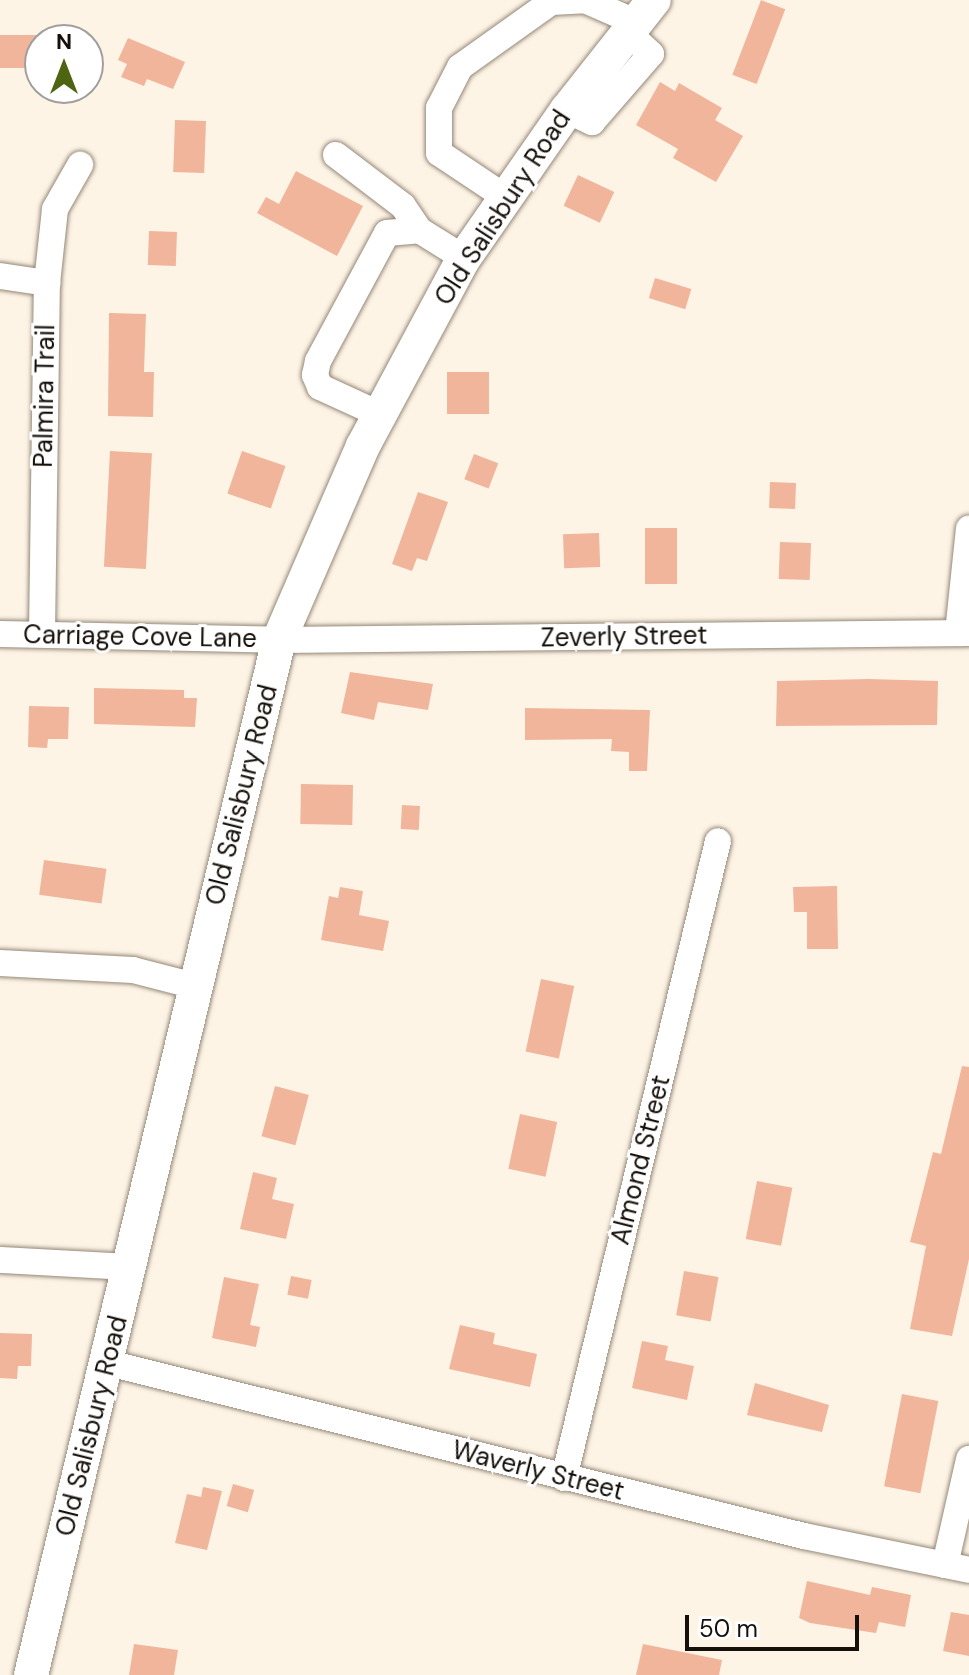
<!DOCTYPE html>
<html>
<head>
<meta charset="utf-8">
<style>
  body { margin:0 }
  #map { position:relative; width:969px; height:1675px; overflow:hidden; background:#fef4e6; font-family:"DM Sans",sans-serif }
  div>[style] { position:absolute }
  .building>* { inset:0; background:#f0b59b; transform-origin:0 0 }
  .roads { filter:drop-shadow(0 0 2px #948878) drop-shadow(0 0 2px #948878) }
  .minor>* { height:26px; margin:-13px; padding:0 13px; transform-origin:13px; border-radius:13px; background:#fff }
  .major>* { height:34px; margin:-17px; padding:0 17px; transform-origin:17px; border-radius:17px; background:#fff }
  span { translate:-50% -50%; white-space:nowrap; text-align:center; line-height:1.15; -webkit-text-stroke:6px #fff; paint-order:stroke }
  .street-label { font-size:26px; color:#15100a }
  .north { position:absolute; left:24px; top:24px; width:80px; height:80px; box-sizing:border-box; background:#fff; border:2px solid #a19f9d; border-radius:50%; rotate:0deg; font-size:22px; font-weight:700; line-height:32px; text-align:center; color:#15100a }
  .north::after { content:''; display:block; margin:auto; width:28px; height:36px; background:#4e6411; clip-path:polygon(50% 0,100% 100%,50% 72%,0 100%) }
  .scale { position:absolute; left:685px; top:1615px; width:174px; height:36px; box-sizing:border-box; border:4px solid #15100a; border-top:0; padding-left:10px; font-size:24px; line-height:28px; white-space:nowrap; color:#15100a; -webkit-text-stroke:6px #fff; paint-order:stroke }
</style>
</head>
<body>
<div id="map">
  <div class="building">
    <i style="left:761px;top:0;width:26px;height:80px;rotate:21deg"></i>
    <i style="left:40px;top:35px;width:33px;height:40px;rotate:90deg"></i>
    <i style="clip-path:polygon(128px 38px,185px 62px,173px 89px,147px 79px,144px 86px,121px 77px,127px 64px,118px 60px)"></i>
    <i style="clip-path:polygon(660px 82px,675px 91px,679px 83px,722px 108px,715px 120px,743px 136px,716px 182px,673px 158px,678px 149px,636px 125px)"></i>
    <i style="left:175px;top:120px;width:31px;height:52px;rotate:2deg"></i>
    <i style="clip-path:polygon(296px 171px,363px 206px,337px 256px,257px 213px,266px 197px,279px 204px)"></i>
    <i style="left:578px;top:175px;width:40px;height:34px;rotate:25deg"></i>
    <i style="left:149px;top:231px;width:28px;height:34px;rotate:2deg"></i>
    <i style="left:655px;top:278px;width:38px;height:21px;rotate:17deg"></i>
    <i style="clip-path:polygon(109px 313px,146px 314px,144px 372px,154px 372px,153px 417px,108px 416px)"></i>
    <i style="left:447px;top:372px;width:42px;height:42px"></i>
    <i style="left:110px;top:451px;width:42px;height:116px;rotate:3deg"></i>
    <i style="left:242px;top:451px;width:46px;height:45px;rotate:19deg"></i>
    <i style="left:474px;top:454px;width:26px;height:27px;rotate:21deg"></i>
    <i style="left:770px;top:482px;width:26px;height:26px;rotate:2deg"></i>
    <i style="clip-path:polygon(418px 492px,448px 502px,427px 561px,417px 558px,412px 571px,392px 564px)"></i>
    <i style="left:645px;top:528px;width:32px;height:56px"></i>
    <i style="left:599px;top:533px;width:34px;height:36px;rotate:88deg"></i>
    <i style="left:780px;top:542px;width:31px;height:37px;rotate:2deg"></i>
    <i style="clip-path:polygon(350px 672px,433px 684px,428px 710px,378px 702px,374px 720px,341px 713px)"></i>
    <i style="clip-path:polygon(869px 679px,938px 681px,937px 725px,776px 726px,777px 681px)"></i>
    <i style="clip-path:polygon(94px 688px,184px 690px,184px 698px,197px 698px,195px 727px,94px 724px)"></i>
    <i style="clip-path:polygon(29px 706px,69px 707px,68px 739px,48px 739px,47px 748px,28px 747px)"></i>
    <i style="clip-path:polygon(525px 708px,650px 710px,647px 771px,629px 771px,629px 752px,611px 751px,612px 739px,525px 740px)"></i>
    <i style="left:301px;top:784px;width:52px;height:40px;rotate:1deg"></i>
    <i style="left:402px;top:805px;width:18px;height:24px;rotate:3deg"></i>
    <i style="left:44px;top:860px;width:63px;height:35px;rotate:8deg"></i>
    <i style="clip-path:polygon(837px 886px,838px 949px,807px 949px,807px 912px,794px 912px,793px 887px)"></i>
    <i style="clip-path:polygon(340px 887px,363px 891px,359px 915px,389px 921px,383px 951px,321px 940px,329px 896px,338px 898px)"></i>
    <i style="left:541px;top:979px;width:34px;height:74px;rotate:12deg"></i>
    <i style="clip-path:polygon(962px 1066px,969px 1067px,969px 1259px,952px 1336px,910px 1329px,926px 1246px,910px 1242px,933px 1152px,941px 1154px)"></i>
    <i style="left:275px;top:1086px;width:35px;height:52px;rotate:15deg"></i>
    <i style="left:520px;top:1114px;width:38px;height:56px;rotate:12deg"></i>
    <i style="clip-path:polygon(253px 1172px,277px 1178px,272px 1199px,294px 1204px,286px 1239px,240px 1229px)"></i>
    <i style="left:757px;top:1181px;width:36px;height:59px;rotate:11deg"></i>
    <i style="left:684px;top:1271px;width:35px;height:45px;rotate:10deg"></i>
    <i style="left:291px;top:1276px;width:21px;height:19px;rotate:11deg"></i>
    <i style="clip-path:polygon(224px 1277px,259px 1284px,250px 1325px,260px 1327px,256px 1347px,212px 1338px)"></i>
    <i style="clip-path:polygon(460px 1325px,495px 1333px,493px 1344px,537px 1354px,530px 1387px,449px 1369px)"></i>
    <i style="clip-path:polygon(0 1333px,32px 1334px,31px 1366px,18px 1366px,17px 1379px,0 1378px)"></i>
    <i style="clip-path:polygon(642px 1341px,668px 1346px,665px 1360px,694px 1366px,687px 1400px,632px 1388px)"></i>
    <i style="clip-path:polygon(755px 1383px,829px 1405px,822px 1432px,747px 1415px)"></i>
    <i style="left:902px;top:1394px;width:37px;height:94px;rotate:11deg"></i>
    <i style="left:233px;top:1484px;width:22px;height:23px;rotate:16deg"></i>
    <i style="clip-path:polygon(203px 1487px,222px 1491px,207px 1550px,175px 1543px,187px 1494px,201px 1497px)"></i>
    <i style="clip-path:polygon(807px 1581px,870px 1595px,872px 1587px,911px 1595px,905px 1627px,879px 1622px,876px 1633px,810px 1623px,799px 1618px)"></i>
    <i style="clip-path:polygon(951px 1612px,969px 1615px,969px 1656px,943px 1651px)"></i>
    <i style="clip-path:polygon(134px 1644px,178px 1650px,174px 1675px,129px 1675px)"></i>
    <i style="clip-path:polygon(643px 1644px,722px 1660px,719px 1675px,636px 1675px)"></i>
  </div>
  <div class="roads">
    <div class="minor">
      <i style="left:567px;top:110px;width:28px;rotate:26deg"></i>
      <i style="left:592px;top:122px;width:90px;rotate:-49.1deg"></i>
      <i style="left:651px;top:54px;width:33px;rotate:-137deg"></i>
      <i style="left:336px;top:155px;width:84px;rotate:37.3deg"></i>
      <i style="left:403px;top:206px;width:29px;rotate:56deg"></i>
      <i style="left:505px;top:197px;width:79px;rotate:-146.3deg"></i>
      <i style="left:439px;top:153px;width:45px;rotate:-90deg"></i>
      <i style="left:439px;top:108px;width:46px;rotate:-62.9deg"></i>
      <i style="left:460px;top:67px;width:112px;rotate:-35.5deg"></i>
      <i style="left:551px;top:2px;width:34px;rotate:-3deg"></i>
      <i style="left:585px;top:0;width:55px;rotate:23.7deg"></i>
      <i style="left:0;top:276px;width:48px;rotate:8.5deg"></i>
      <i style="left:379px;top:414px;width:65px;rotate:-155.4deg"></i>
      <i style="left:320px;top:387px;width:13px;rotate:-113deg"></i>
      <i style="left:315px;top:375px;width:14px;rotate:-78deg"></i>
      <i style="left:318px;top:361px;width:145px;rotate:-61.7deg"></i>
      <i style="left:387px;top:233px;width:32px;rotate:-5deg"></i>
      <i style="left:419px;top:230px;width:53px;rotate:31.9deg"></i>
      <i style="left:958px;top:633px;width:105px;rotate:-84deg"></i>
      <i style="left:0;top:634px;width:279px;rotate:1.2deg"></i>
      <i style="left:279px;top:640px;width:690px;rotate:-0.58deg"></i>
      <i style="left:42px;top:634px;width:351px;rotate:-89.2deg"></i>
      <i style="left:47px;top:283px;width:74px;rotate:-83.8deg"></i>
      <i style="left:55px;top:209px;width:51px;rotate:-60.4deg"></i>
      <i style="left:0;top:963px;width:133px;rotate:3deg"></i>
      <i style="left:133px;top:970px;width:64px;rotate:14.5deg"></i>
      <i style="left:0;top:1260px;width:130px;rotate:3.1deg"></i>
      <i style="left:108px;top:1363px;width:717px;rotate:13.96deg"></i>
      <i style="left:804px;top:1536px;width:168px;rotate:11.6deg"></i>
      <i style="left:564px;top:1478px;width:655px;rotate:-76.41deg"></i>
      <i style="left:945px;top:1565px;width:109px;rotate:-77.2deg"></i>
    </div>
    <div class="major">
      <i style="left:31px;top:1675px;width:1064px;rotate:-76.53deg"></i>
      <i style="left:279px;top:640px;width:211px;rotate:-66.6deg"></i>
      <i style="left:363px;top:446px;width:213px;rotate:-61.8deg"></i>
      <i style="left:464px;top:258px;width:180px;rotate:-55.2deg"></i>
      <i style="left:567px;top:110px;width:140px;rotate:-51.7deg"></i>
    </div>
  </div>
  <div class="street-label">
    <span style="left:503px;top:208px;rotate:-57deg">Old Salisbury Road</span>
    <span style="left:45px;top:396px;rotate:-89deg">Palmira Trail</span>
    <span style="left:140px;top:637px;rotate:1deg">Carriage Cove Lane</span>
    <span style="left:624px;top:637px;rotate:-1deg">Zeverly Street</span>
    <span style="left:242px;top:795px;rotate:-76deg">Old Salisbury Road</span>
    <span style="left:641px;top:1160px;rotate:-76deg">Almond Street</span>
    <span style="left:92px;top:1426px;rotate:-76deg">Old Salisbury Road</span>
    <span style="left:538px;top:1471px;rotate:14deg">Waverly Street</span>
  </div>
  <div class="north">N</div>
  <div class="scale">50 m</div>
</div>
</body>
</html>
